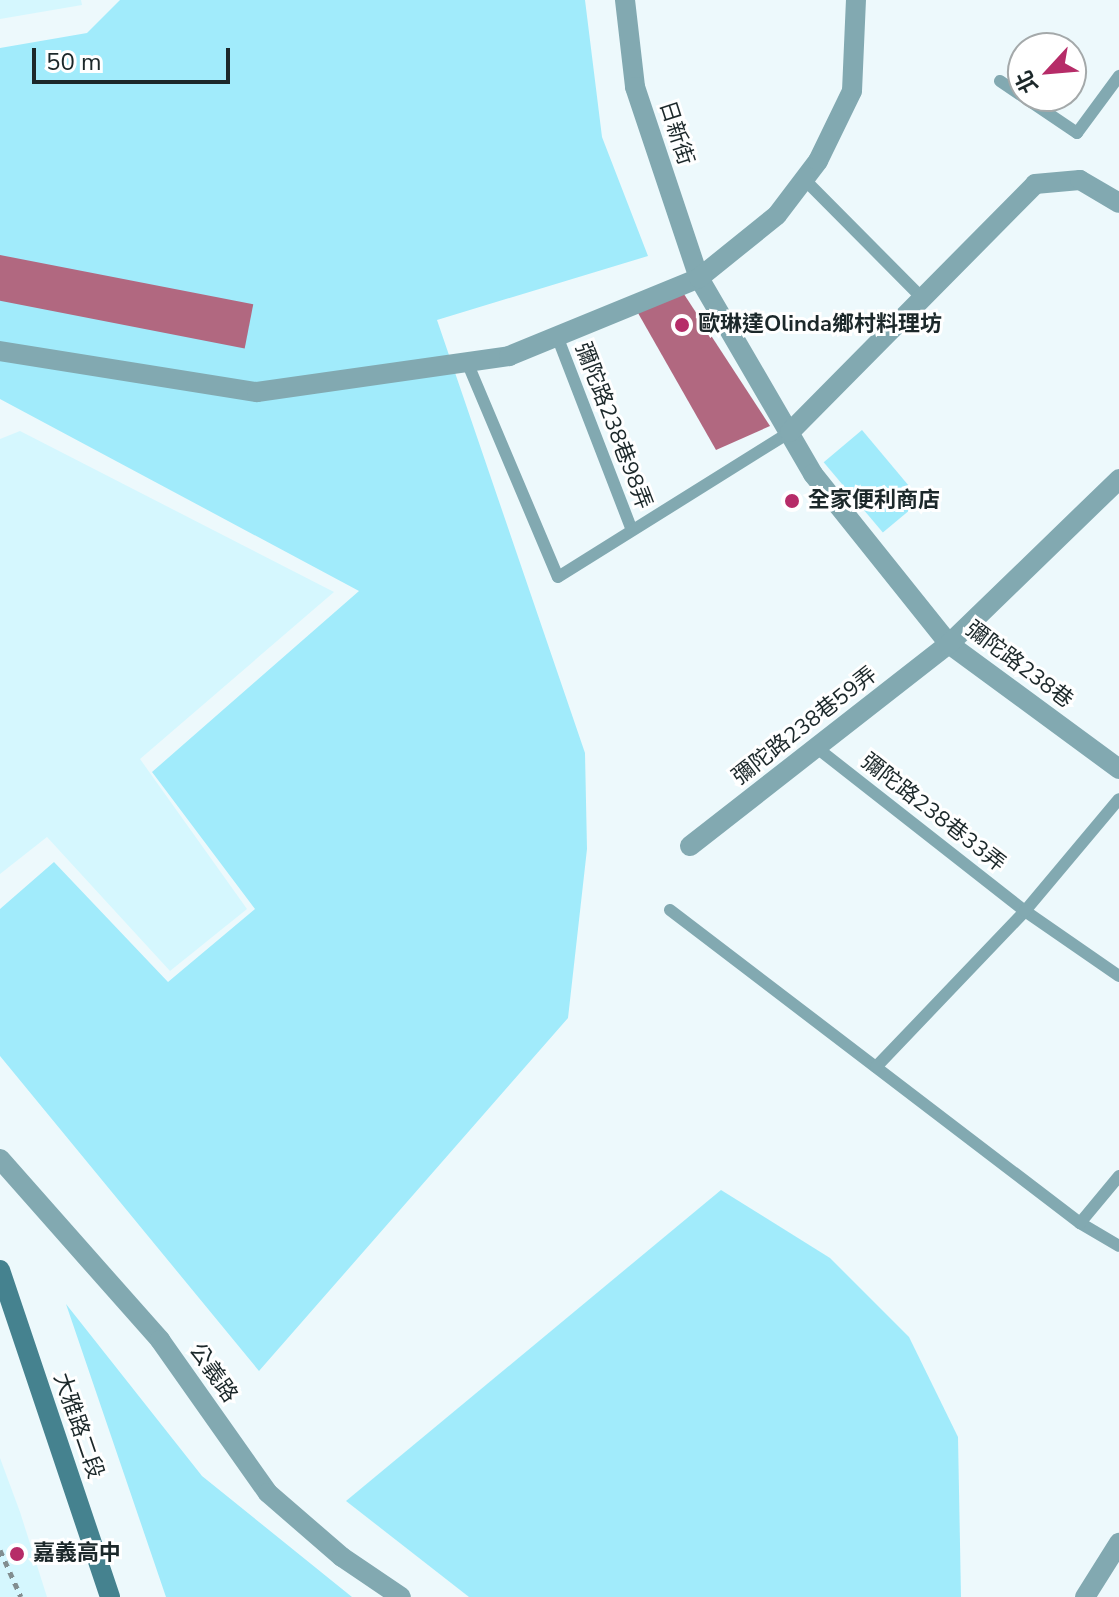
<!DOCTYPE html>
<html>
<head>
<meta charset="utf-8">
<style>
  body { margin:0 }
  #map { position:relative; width:1119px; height:1597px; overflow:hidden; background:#edf9fc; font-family:"Nunito Sans","Noto Sans TC",sans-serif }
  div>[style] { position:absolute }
  .built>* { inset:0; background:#d5f7fe }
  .green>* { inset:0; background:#a1ebfb; transform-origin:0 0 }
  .building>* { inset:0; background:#b16880; transform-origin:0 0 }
  .path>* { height:5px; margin-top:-2.5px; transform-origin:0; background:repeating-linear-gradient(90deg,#828e90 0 6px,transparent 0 12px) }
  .service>* { height:12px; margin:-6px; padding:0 6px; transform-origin:6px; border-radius:6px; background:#82a9b1 }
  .minor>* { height:20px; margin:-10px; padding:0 10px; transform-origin:10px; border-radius:10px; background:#82a9b1 }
  .secondary>* { height:20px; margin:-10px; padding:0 10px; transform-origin:10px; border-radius:10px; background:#45828f }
  .dots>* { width:22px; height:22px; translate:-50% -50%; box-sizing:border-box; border:4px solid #fff; border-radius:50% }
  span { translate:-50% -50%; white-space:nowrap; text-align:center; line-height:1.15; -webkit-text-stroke:6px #fff; paint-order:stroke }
  .street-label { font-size:22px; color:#1c282a }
  .poi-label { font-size:22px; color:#1c282a; font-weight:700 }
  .left { translate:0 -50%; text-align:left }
  .north { position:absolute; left:1007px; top:32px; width:80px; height:80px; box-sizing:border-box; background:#fff; border:2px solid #a4a9aa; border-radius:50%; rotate:244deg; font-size:22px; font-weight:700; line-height:32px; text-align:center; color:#1c282a }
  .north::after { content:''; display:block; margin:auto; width:28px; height:36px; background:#b62c68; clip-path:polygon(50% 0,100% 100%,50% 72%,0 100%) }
  .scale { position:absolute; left:32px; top:48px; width:198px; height:36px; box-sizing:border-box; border:4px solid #1c282a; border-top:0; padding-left:10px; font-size:24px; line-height:28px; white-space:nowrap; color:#1c282a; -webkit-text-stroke:6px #fff; paint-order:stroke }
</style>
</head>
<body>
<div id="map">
  <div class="built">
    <i style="clip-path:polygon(0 0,81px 0,82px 5px,0 19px)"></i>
    <i style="clip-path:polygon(20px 431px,334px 592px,140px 759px,247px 909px,170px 971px,47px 837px,0 874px,0 439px)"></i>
    <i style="clip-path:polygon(0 1458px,20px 1512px,47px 1597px,0 1597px)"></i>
  </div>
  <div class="green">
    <i style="clip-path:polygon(120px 0,585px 0,602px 137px,648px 256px,437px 320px,585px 753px,587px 849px,568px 1018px,259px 1371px,0 1056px,0 909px,54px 862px,168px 982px,255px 909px,152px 772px,359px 591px,0 399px,0 48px,87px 33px)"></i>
    <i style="left:862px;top:430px;width:92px;height:50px;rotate:50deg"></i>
    <i style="clip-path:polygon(721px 1190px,830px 1258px,909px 1337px,958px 1437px,961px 1597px,469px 1597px,346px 1501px)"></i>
    <i style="clip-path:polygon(66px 1304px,202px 1476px,352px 1597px,166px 1597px)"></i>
  </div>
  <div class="building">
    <i style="left:0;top:255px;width:258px;height:45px;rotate:11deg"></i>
    <i style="clip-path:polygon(680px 288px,770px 426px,716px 450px,634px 306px)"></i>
  </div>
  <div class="path">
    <i style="left:0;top:1550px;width:51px;rotate:65.9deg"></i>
  </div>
  <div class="service">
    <i style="left:1000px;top:81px;width:93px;rotate:34deg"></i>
    <i style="left:1077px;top:133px;width:71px;rotate:-53.6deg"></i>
    <i style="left:804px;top:179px;width:169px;rotate:45.2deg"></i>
    <i style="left:557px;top:336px;width:208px;rotate:68.9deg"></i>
    <i style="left:467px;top:362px;width:233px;rotate:67.1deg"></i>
    <i style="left:558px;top:577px;width:274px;rotate:-32deg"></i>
    <i style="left:817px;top:748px;width:264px;rotate:38.1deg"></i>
    <i style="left:1025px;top:911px;width:114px;rotate:34.7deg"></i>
    <i style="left:670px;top:910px;width:516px;rotate:37.36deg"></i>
    <i style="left:1080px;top:1223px;width:45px;rotate:30.5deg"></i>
    <i style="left:876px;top:1067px;width:216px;rotate:-46.3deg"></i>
    <i style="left:1025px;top:911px;width:146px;rotate:-50deg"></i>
    <i style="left:1080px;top:1223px;width:61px;rotate:-50.3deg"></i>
  </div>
  <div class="minor">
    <i style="left:625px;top:0;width:88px;rotate:83.4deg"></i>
    <i style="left:635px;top:87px;width:201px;rotate:71.5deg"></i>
    <i style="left:699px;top:278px;width:227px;rotate:59.8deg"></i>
    <i style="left:813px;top:474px;width:218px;rotate:51.3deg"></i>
    <i style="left:949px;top:644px;width:211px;rotate:36.3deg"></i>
    <i style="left:0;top:351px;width:260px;rotate:9.1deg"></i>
    <i style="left:257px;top:392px;width:255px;rotate:-8.1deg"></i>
    <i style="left:509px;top:356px;width:205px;rotate:-22.3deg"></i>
    <i style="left:699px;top:278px;width:100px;rotate:-38.9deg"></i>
    <i style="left:777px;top:215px;width:68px;rotate:-52.8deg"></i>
    <i style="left:818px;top:161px;width:78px;rotate:-64.1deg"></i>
    <i style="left:852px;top:91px;width:91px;rotate:-87.5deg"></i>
    <i style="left:790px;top:432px;width:349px;rotate:-45.3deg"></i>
    <i style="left:1035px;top:184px;width:45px;rotate:-5.1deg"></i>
    <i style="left:1080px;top:180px;width:45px;rotate:30.5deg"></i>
    <i style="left:690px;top:846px;width:328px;rotate:-38deg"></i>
    <i style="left:949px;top:644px;width:237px;rotate:-44.1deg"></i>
    <i style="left:0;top:1159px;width:242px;rotate:48.5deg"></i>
    <i style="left:160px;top:1340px;width:187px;rotate:54.8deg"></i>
    <i style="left:268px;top:1493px;width:98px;rotate:40.9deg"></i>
    <i style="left:342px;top:1557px;width:71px;rotate:34.1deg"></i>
    <i style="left:1085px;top:1597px;width:64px;rotate:-57.8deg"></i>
  </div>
  <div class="secondary">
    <i style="left:0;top:1270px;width:345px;rotate:71.4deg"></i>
  </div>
  <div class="dots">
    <i style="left:682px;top:325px;background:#b62c68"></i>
    <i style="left:792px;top:501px;background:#b62c68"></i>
    <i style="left:17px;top:1554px;background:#b62c68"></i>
  </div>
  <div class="street-label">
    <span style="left:676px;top:133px;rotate:72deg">日新街</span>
    <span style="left:613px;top:426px;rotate:69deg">彌陀路238巷98弄</span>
    <span style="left:1019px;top:665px;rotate:37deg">彌陀路238巷</span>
    <span style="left:805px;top:726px;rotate:-38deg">彌陀路238巷59弄</span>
    <span style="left:933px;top:813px;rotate:38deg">彌陀路238巷33弄</span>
    <span style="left:213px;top:1373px;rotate:55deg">公義路</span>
    <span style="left:78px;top:1426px;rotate:71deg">大雅路二段</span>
  </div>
  <div class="poi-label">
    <span class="left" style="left:698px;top:325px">歐琳達Olinda鄉村料理坊</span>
    <span class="left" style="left:808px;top:501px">全家便利商店</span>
    <span class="left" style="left:33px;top:1554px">嘉義高中</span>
  </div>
  <div class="north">北</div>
  <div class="scale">50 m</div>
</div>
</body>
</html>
